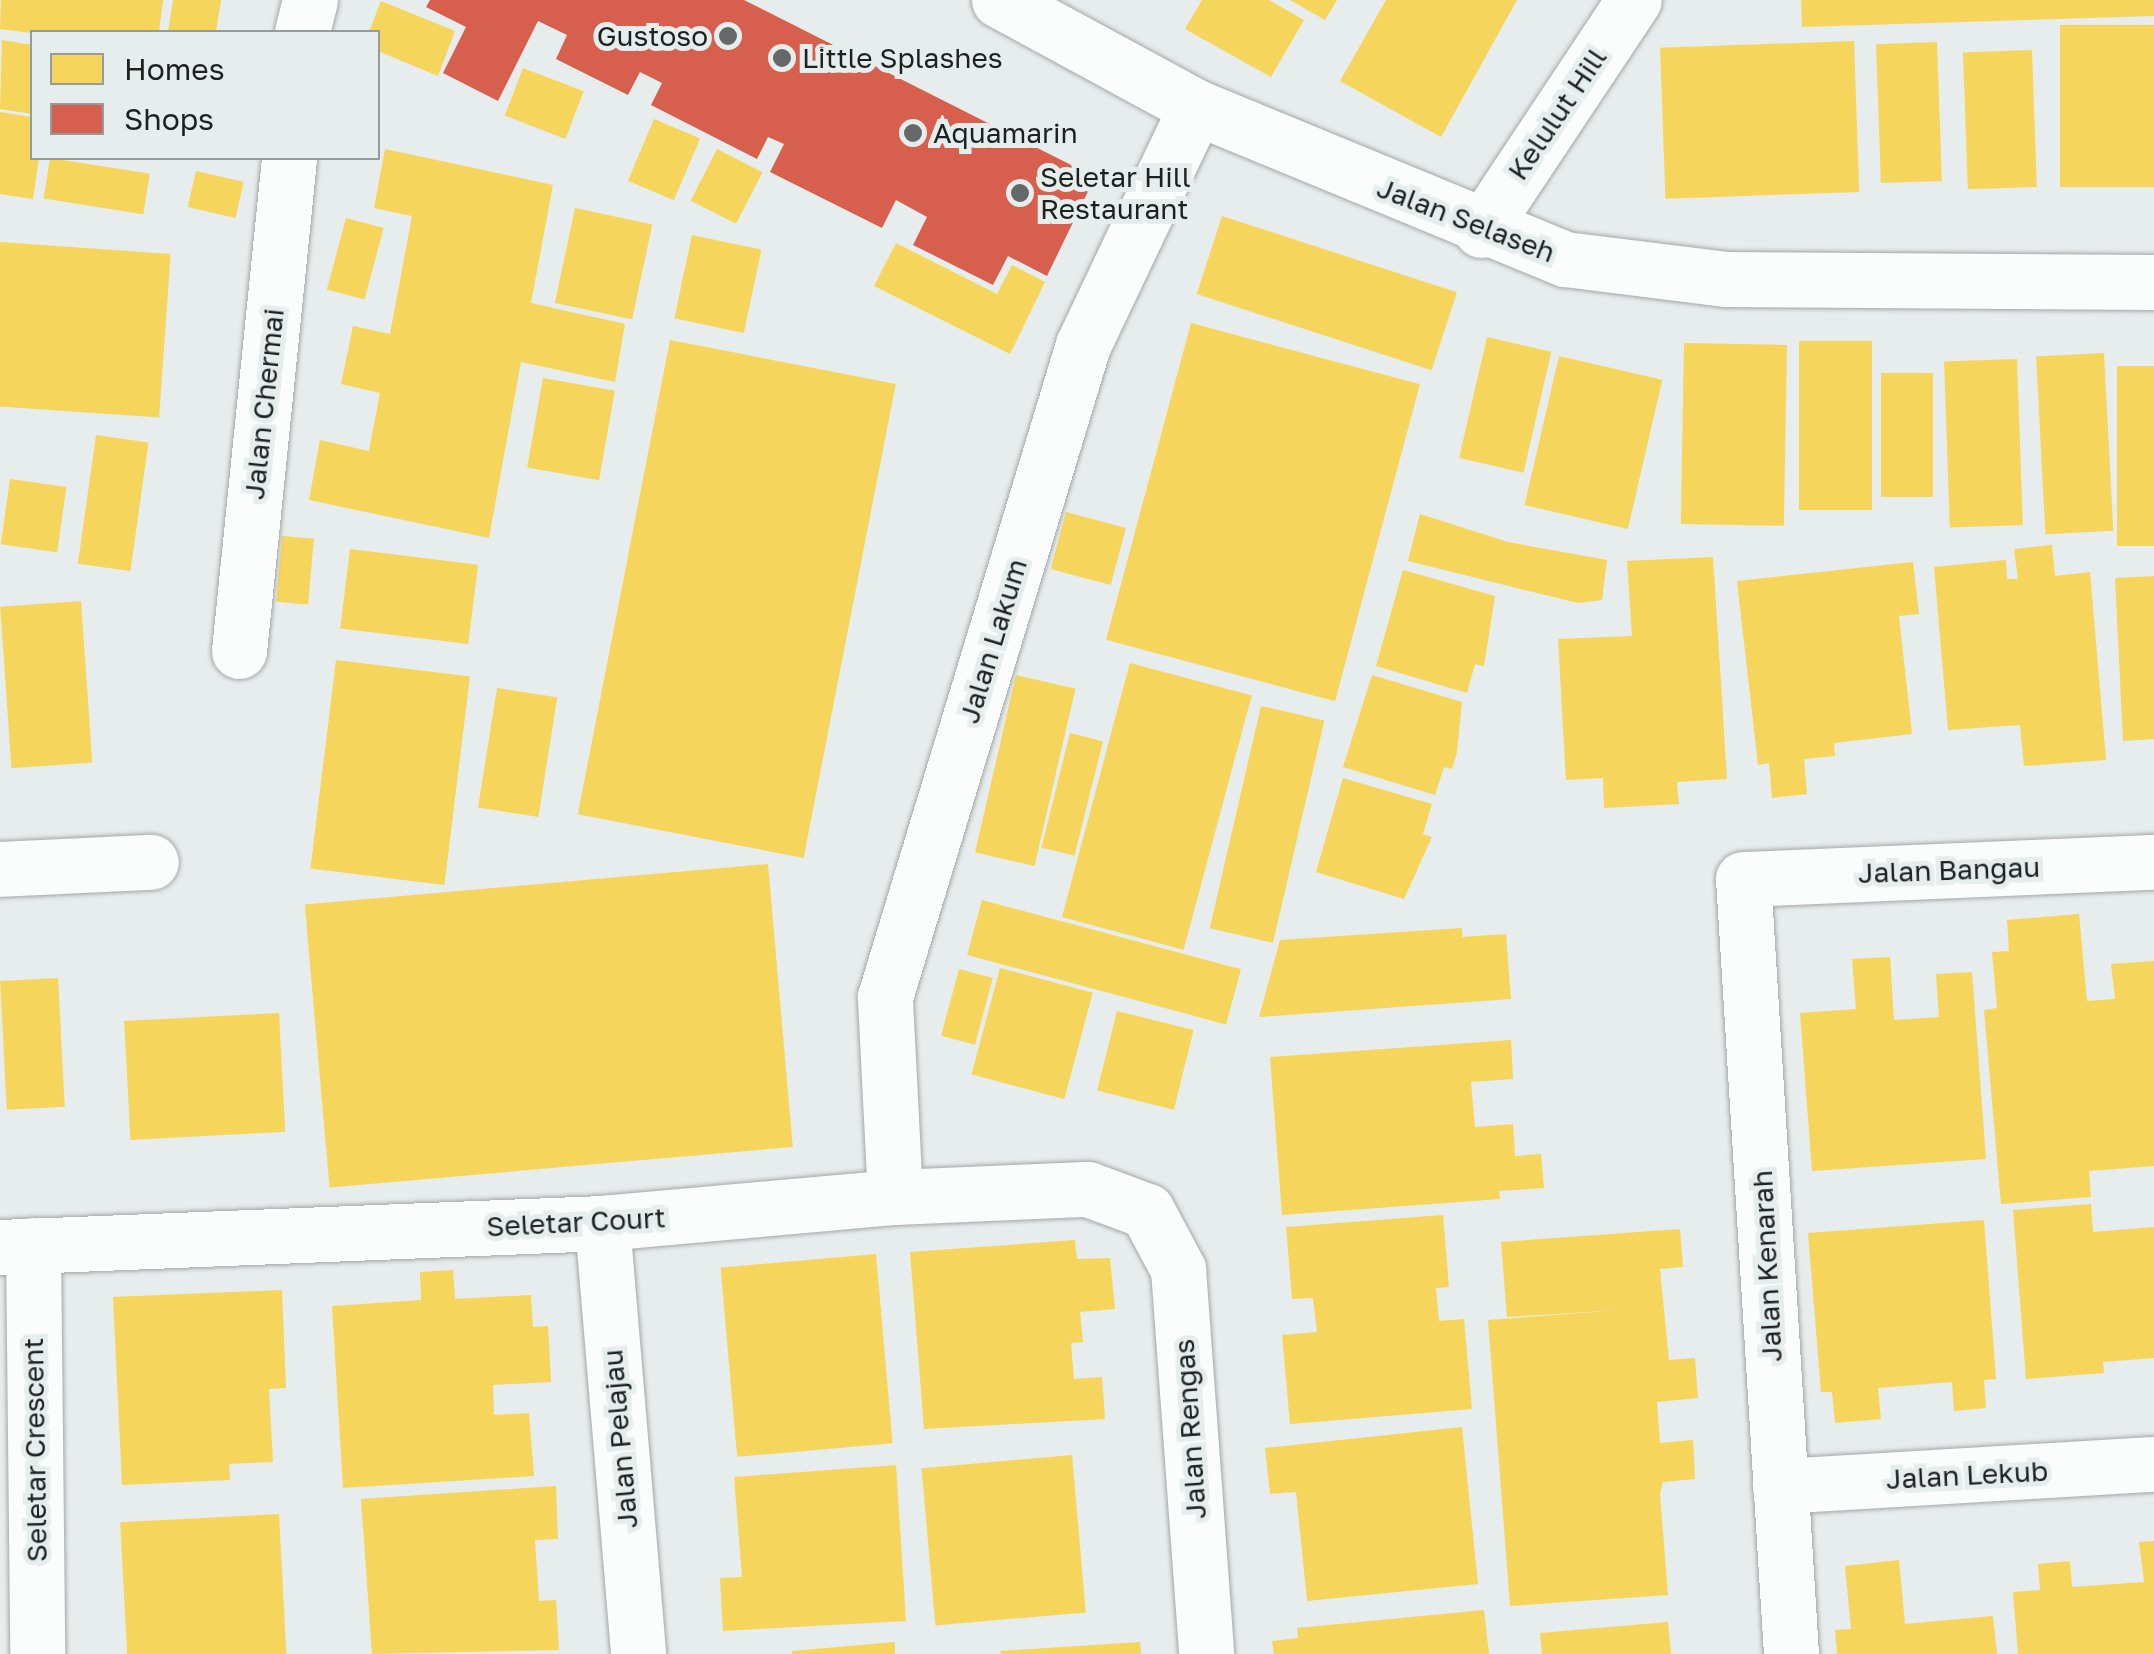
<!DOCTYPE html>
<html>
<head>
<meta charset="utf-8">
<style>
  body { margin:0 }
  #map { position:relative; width:2154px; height:1654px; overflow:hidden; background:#e7ecec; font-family:"Golos Text",sans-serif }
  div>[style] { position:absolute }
  .homes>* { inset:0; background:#f6d55c; transform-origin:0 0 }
  .shops>* { inset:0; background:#d6604d }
  .roads { filter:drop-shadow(0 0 2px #a4a7a7) drop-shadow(0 0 2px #a4a7a7) }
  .minor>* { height:55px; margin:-27.5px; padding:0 27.5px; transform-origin:27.5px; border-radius:27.5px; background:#fbfcfc }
  .dots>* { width:28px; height:28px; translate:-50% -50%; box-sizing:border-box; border:5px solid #e6eded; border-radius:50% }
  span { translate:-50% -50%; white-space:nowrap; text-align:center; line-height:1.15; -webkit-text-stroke:10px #e6eded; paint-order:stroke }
  .poi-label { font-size:28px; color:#1f2121 }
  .right { translate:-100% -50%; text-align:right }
  .left { translate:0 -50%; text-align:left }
  .street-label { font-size:28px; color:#1f2121 }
  .legend { position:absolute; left:30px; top:30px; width:350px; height:130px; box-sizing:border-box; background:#e6eded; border:2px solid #969b9b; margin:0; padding:12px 18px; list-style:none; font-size:30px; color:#1f2121 }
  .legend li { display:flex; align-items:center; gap:20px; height:50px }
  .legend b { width:50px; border:2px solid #969b9b }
</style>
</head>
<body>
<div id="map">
  <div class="homes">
    <i style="clip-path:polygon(1px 0,163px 0,159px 32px,32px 33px,0 29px)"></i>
    <i style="clip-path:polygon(173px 0,221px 0,216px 32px,168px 32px)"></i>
    <i style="clip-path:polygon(1202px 0,1269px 0,1304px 20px,1271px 77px,1185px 29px)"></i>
    <i style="clip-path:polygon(1290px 0,1337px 0,1325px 20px)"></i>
    <i style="clip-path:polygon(1386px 0,1517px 0,1441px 137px,1340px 81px)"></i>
    <i style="clip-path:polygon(1801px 0,2154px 0,2154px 16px,1802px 27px)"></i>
    <i style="clip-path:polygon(381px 1px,455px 31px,438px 76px,378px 51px,378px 32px,369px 32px)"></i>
    <i style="left:2154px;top:25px;width:162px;height:94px;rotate:90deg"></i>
    <i style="clip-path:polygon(2px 40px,32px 45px,32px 114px,0 109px)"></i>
    <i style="left:1854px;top:41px;width:151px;height:194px;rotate:88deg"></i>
    <i style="left:1937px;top:42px;width:139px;height:61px;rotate:88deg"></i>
    <i style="left:2032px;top:50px;width:137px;height:69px;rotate:88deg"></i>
    <i style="left:523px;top:68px;width:65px;height:51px;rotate:21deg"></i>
    <i style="clip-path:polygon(0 112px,32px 117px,32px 158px,39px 158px,33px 199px,0 194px)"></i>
    <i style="left:654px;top:119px;width:50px;height:67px;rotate:23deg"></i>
    <i style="clip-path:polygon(385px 149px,553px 185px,531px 303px,625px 324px,615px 382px,521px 362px,489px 538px,309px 500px,320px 440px,369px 451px,380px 393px,341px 384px,353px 326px,390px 334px,412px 216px,374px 208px)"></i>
    <i style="left:717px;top:149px;width:51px;height:58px;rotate:27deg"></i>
    <i style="left:50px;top:158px;width:101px;height:41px;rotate:9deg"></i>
    <i style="left:196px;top:171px;width:49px;height:37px;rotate:13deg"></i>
    <i style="left:575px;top:208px;width:79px;height:97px;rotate:12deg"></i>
    <i style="left:1222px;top:216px;width:247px;height:82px;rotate:18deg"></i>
    <i style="left:346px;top:218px;width:39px;height:74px;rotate:15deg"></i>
    <i style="left:692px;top:235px;width:71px;height:85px;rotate:12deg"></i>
    <i style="left:0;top:242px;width:171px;height:164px;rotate:4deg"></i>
    <i style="clip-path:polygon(896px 243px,997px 294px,1012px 265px,1045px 282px,1010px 354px,874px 286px)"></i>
    <i style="left:1191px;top:323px;width:237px;height:328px;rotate:15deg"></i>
    <i style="left:1487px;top:337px;width:66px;height:124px;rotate:13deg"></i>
    <i style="left:670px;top:340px;width:230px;height:483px;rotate:11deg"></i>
    <i style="left:1799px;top:341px;width:73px;height:169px"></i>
    <i style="left:1684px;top:343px;width:103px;height:181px;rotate:1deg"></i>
    <i style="left:2104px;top:353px;width:178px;height:68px;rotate:87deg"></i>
    <i style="left:1559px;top:356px;width:106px;height:153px;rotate:13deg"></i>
    <i style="left:2017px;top:359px;width:166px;height:73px;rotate:88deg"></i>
    <i style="left:2154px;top:366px;width:180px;height:37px;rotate:90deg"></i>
    <i style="left:1881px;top:373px;width:52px;height:124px"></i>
    <i style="left:543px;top:378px;width:73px;height:91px;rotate:10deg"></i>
    <i style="left:96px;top:435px;width:53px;height:130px;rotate:8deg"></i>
    <i style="left:10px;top:479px;width:57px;height:66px;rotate:8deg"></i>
    <i style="left:1066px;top:512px;width:62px;height:59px;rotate:15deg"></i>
    <i style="clip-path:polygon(1420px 514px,1508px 542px,1607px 560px,1602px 600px,1578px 603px,1408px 561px)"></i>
    <i style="left:282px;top:536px;width:32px;height:66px;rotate:5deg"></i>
    <i style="clip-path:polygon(2052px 545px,2055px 576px,2090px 572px,2106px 760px,2024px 766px,2020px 725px,1948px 730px,1934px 567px,2006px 560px,2007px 579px,2018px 579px,2014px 549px)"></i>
    <i style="left:350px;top:549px;width:129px;height:80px;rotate:7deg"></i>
    <i style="clip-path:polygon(1713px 557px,1727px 779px,1677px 782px,1679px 804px,1604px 808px,1603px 778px,1566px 780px,1558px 639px,1632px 636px,1627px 561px)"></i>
    <i style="clip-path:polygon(1913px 562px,1919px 614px,1899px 616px,1912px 734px,1834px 743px,1835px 756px,1804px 759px,1807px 794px,1772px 798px,1769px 763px,1758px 765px,1737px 581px)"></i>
    <i style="clip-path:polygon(1403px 570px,1495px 596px,1484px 666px,1475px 664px,1467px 693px,1376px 666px)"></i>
    <i style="clip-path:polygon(2154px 576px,2154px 739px,2123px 741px,2115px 578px)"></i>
    <i style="left:81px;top:601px;width:162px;height:81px;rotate:86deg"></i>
    <i style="left:336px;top:660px;width:135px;height:210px;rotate:7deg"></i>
    <i style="left:1130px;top:663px;width:126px;height:263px;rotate:15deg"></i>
    <i style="left:1016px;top:675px;width:61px;height:182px;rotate:13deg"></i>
    <i style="clip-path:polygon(1372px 675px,1462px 702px,1457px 752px,1452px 769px,1444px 767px,1435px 795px,1343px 767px)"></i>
    <i style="left:497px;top:688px;width:61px;height:121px;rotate:9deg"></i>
    <i style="left:1261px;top:706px;width:65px;height:228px;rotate:13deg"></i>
    <i style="left:1070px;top:733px;width:34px;height:118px;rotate:14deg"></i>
    <i style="clip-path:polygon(1343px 778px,1432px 804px,1423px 834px,1432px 837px,1404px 899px,1316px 872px)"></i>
    <i style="left:768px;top:864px;width:284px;height:465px;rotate:85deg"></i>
    <i style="left:982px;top:900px;width:268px;height:57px;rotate:15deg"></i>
    <i style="clip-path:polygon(2079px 914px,2087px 1001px,2115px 999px,2111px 964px,2154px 961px,2154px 1166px,2089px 1171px,2091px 1197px,2001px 1204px,1984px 1010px,1997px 1008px,1992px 952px,2009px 951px,2007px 920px)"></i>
    <i style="clip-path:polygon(1462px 928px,1462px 937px,1506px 934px,1511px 999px,1259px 1017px,1280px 940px)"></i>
    <i style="clip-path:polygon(1890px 957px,1894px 1020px,1939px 1017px,1936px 974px,1972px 972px,1986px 1159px,1812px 1171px,1800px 1013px,1856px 1009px,1852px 959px)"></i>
    <i style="left:1000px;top:968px;width:96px;height:110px;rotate:15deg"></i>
    <i style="left:959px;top:969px;width:35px;height:69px;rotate:15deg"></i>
    <i style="left:58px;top:978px;width:129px;height:58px;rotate:87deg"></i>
    <i style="left:1117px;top:1011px;width:79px;height:82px;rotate:14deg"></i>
    <i style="left:279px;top:1013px;width:119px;height:155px;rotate:87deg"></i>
    <i style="clip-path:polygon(1511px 1040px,1513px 1079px,1471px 1082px,1475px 1127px,1513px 1124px,1515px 1156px,1541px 1154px,1544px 1188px,1499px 1191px,1500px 1199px,1282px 1215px,1270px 1057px)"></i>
    <i style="clip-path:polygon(2091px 1204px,2093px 1232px,2154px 1227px,2154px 1358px,2103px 1362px,2104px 1373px,2026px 1379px,2013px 1210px)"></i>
    <i style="clip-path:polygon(1443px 1215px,1449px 1287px,1436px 1288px,1439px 1321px,1464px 1319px,1472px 1409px,1290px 1424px,1282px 1335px,1317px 1332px,1313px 1298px,1292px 1299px,1286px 1227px)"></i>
    <i style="clip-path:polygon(1984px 1220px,1996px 1379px,1984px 1380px,1986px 1408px,1954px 1411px,1952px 1382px,1878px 1388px,1881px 1419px,1835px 1423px,1832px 1392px,1821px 1392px,1808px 1233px)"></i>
    <i style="clip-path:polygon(1680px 1229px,1683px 1267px,1660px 1269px,1669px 1360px,1695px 1358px,1698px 1398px,1657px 1402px,1660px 1443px,1693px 1440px,1695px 1479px,1663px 1482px,1660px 1494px,1668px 1595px,1510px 1606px,1488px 1320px,1621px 1310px,1507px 1317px,1501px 1242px)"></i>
    <i style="clip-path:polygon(1075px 1240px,1077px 1259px,1110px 1258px,1115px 1309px,1080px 1312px,1083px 1342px,1071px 1343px,1074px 1379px,1102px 1377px,1105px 1419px,924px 1429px,910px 1252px)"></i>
    <i style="left:876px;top:1254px;width:190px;height:156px;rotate:85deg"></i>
    <i style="clip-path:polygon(453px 1270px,455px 1299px,531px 1295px,533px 1327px,548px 1326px,551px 1382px,493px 1385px,494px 1415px,529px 1413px,534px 1476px,343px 1488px,332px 1306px,421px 1300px,420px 1272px)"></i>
    <i style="clip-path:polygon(282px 1290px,286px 1388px,269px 1389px,273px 1462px,229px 1464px,230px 1480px,122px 1485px,113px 1297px)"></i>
    <i style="clip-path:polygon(1462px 1427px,1478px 1584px,1307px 1601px,1296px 1492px,1270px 1494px,1265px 1448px)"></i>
    <i style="left:1072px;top:1455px;width:158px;height:151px;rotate:85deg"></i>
    <i style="clip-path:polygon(896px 1465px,906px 1621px,723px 1631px,720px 1578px,742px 1577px,734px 1477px)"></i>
    <i style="clip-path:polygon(556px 1486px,558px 1539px,535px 1540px,539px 1601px,556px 1600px,559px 1650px,372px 1654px,361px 1499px)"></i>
    <i style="left:279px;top:1514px;width:140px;height:159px;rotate:87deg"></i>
    <i style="clip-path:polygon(2154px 1541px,2154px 1654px,2018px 1654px,2013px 1592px,2040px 1590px,2038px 1564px,2070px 1561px,2072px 1587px,2144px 1582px,2139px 1542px)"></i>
    <i style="clip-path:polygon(1899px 1560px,1905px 1624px,1993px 1616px,1997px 1654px,1837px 1654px,1835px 1630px,1851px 1629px,1845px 1566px)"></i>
    <i style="clip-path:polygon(1484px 1610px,1489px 1654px,1274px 1654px,1272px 1641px,1298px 1638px,1297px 1628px)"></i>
    <i style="clip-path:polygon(1668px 1622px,1671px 1654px,1542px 1654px,1540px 1633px)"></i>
    <i style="clip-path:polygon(895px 1642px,895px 1654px,792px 1654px,792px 1651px)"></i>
    <i style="clip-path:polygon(1140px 1642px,1141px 1654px,1001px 1654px,1000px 1651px)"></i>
  </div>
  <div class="shops">
    <i style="clip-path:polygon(430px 0,744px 0,1095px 177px,1047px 276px,1008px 256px,993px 285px,913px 245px,927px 217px,896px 200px,882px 228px,770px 172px,784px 144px,768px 137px,757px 159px,651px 105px,662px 83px,640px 72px,628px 95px,556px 59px,567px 35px,538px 21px,498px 101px,443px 73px,466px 27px,426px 7px)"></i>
  </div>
  <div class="roads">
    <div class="minor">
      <i style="left:999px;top:0;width:224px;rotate:28.5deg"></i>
      <i style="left:1196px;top:107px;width:399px;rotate:22.4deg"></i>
      <i style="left:1565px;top:259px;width:161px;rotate:7.1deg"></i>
      <i style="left:1725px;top:279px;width:429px;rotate:0.4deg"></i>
      <i style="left:302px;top:32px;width:33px;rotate:-76deg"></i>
      <i style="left:1481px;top:230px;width:276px;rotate:-56.4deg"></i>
      <i style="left:239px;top:651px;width:496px;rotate:-84.2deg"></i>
      <i style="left:0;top:869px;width:151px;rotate:-2.7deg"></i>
      <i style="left:895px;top:1197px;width:200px;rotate:-92.9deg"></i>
      <i style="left:885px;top:997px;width:681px;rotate:-73.11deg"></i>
      <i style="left:1083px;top:345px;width:263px;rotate:-64.6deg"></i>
      <i style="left:602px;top:1223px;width:433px;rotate:85.2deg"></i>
      <i style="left:33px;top:1245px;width:409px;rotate:89.4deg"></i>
      <i style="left:0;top:1247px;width:602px;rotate:-2.28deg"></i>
      <i style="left:602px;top:1223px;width:294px;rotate:-5.1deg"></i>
      <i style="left:895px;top:1197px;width:193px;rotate:-2.4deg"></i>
      <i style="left:1088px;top:1189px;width:63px;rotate:20.4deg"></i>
      <i style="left:1147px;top:1211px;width:66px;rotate:61.9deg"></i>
      <i style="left:1178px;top:1269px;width:386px;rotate:85.8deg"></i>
      <i style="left:1780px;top:1486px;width:375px;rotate:-3.4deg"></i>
      <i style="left:1791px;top:1654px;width:776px;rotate:-93.54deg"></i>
      <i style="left:1743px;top:879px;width:411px;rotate:-2.4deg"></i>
    </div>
  </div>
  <div class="dots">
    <i style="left:728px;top:36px;background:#656868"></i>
    <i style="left:782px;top:58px;background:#656868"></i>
    <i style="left:913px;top:133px;background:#656868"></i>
    <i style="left:1020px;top:193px;background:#656868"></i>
  </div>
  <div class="poi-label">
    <span class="right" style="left:708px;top:36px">Gustoso</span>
    <span class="left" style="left:802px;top:58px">Little Splashes</span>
    <span class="left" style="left:933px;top:133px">Aquamarin</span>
    <span class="left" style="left:1040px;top:193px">Seletar Hill<br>Restaurant</span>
  </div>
  <div class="street-label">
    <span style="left:1557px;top:114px;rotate:-56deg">Kelulut Hill</span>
    <span style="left:1466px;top:220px;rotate:21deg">Jalan Selaseh</span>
    <span style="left:264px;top:404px;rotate:-84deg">Jalan Chermai</span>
    <span style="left:993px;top:641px;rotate:-73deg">Jalan Lakum</span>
    <span style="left:1949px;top:870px;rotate:-2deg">Jalan Bangau</span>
    <span style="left:576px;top:1222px;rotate:-3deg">Seletar Court</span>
    <span style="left:1767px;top:1266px;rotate:-93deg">Jalan Kenarah</span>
    <span style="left:1190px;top:1429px;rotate:-94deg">Jalan Rengas</span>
    <span style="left:620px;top:1439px;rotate:-95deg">Jalan Pelajau</span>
    <span style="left:35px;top:1450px;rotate:-91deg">Seletar Crescent</span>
    <span style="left:1967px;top:1475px;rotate:-3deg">Jalan Lekub</span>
  </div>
  <ul class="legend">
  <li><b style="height:28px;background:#f6d55c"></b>Homes</li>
  <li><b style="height:28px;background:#d6604d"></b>Shops</li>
  </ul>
</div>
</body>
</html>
